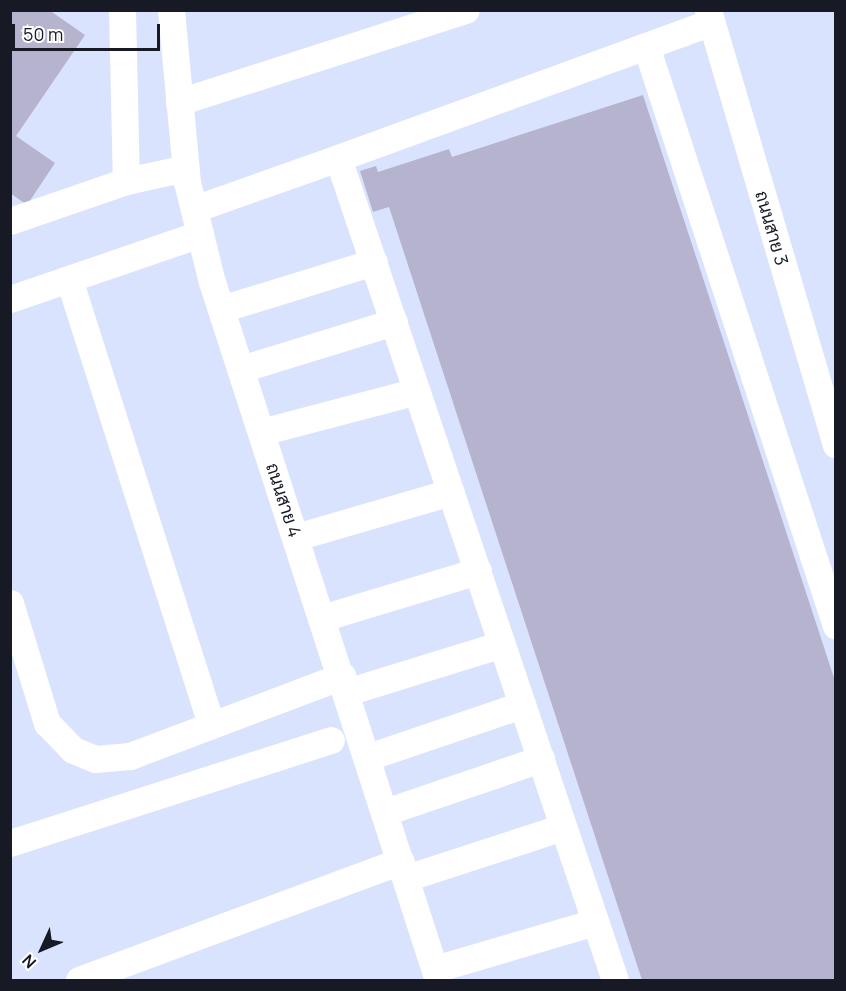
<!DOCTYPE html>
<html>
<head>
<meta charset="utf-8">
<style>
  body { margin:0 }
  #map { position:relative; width:846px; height:991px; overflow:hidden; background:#e9efff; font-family:Manrope,Sarabun,sans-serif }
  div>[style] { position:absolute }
  .built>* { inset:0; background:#dae3fe; transform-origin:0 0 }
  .building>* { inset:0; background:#b6b3ce }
  .minor>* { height:27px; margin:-13.5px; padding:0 13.5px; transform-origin:13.5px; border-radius:13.5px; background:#fff }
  span { translate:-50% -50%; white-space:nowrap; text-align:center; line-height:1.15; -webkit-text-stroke:6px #fff; paint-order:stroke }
  .street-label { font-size:18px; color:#171a24 }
  .frame { position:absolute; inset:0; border:12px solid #171a24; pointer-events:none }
  .north { position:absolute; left:12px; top:919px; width:60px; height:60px; -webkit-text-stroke:4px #fff; paint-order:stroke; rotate:226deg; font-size:16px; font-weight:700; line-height:24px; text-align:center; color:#171a24 }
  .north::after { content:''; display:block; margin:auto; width:21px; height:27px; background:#171a24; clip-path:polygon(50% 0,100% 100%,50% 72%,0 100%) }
  .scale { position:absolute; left:12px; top:24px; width:148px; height:27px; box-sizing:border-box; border:3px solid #171a24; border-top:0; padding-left:8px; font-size:18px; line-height:21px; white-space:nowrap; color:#171a24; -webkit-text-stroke:4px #fff; paint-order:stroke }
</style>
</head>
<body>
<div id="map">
  <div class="built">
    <i style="left:11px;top:11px;width:824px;height:969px"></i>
  </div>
  <div class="building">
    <i style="clip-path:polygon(10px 10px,49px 10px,85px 35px,16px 136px,55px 163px,27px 205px,10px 193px)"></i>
    <i style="clip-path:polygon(643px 95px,836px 684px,836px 980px,642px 980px,389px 207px,373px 212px,360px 171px,376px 166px,378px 172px,449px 149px,452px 157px)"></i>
  </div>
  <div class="minor">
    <i style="left:122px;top:10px;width:171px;rotate:88.7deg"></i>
    <i style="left:171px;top:10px;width:173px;rotate:84.7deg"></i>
    <i style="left:187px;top:182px;width:103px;rotate:76deg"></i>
    <i style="left:212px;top:282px;width:734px;rotate:72.06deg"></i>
    <i style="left:708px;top:10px;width:453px;rotate:73.6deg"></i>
    <i style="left:646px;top:46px;width:610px;rotate:71.86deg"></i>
    <i style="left:179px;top:102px;width:301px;rotate:-17.8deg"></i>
    <i style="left:338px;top:158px;width:397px;rotate:-20deg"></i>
    <i style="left:194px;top:209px;width:153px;rotate:-19.5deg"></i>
    <i style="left:338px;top:158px;width:867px;rotate:71.38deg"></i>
    <i style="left:10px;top:221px;width:123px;rotate:-19deg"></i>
    <i style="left:126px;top:181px;width:61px;rotate:-12.2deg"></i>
    <i style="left:69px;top:279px;width:468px;rotate:72.3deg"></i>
    <i style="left:10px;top:299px;width:201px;rotate:-18.9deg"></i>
    <i style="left:221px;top:309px;width:160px;rotate:-17.1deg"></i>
    <i style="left:241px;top:369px;width:160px;rotate:-17.1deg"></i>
    <i style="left:261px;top:432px;width:161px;rotate:-14.7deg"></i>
    <i style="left:296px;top:537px;width:161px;rotate:-16.2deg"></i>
    <i style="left:10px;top:603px;width:126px;rotate:72.9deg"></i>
    <i style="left:47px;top:723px;width:37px;rotate:46deg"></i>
    <i style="left:73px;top:750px;width:24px;rotate:22deg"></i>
    <i style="left:95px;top:759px;width:35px;rotate:-5deg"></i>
    <i style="left:130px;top:756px;width:227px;rotate:-20.7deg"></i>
    <i style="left:322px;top:618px;width:163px;rotate:-16.8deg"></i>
    <i style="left:347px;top:692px;width:162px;rotate:-17.2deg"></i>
    <i style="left:368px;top:757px;width:163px;rotate:-18.7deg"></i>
    <i style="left:385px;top:812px;width:165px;rotate:-18.8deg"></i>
    <i style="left:10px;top:843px;width:337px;rotate:-17.8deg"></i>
    <i style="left:406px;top:878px;width:165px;rotate:-18deg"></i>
    <i style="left:435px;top:969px;width:167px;rotate:-16.4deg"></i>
    <i style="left:79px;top:980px;width:343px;rotate:-20.3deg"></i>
  </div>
  <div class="street-label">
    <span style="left:772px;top:228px;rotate:74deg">ถนนสาย 3</span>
    <span style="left:284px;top:500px;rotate:72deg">ถนนสาย 4</span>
  </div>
  <div class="frame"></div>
  <div class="north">N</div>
  <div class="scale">50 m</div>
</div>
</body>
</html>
